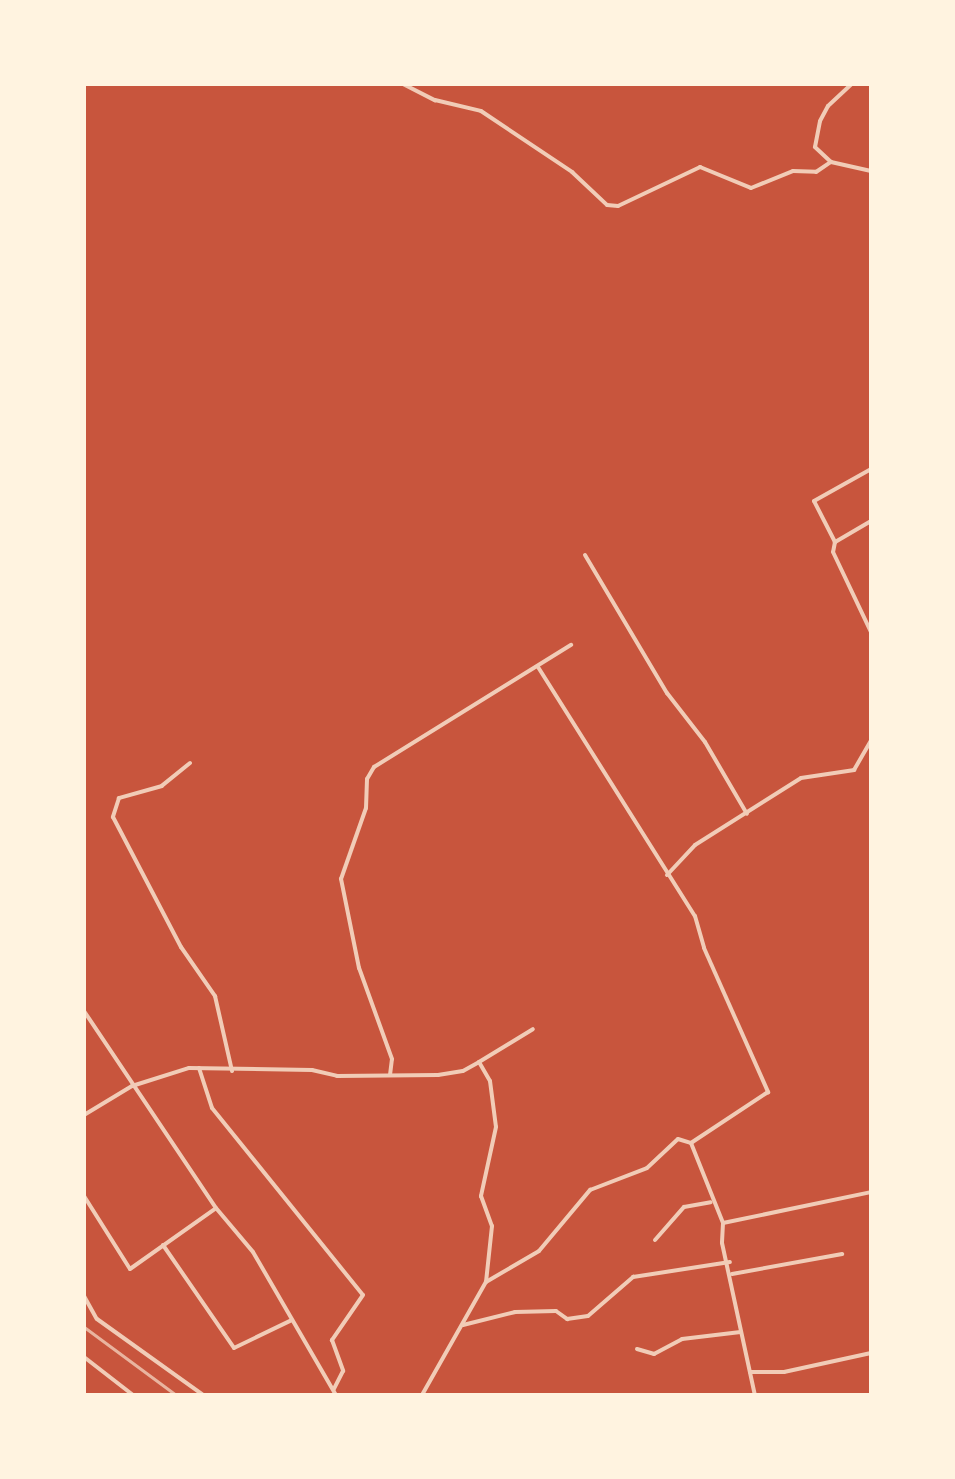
<!DOCTYPE html>
<html>
<head>
<meta charset="utf-8">
<style>
  body { margin:0 }
  #map { position:relative; width:955px; height:1479px; overflow:hidden; background:#c8553d; font-family:Rubik,sans-serif }
  div>[style] { position:absolute }
  .minor>* { height:4px; margin:-2px; padding:0 2px; transform-origin:2px; border-radius:2px; background:#f1ccb7 }
  .rail>* { height:3px; margin:-1.5px; padding:0 1.5px; transform-origin:1.5px; border-radius:1.5px; background:#e9b49f }
  span { translate:-50% -50%; white-space:nowrap; text-align:center; line-height:1.15; -webkit-text-stroke:6px #fff3e0; paint-order:stroke }
  .frame { position:absolute; inset:0; border:86px solid #fff3e0; pointer-events:none }
</style>
</head>
<body>
<div id="map">
  <div class="minor">
    <i style="left:403px;top:84px;width:36px;rotate:27deg"></i>
    <i style="left:435px;top:100px;width:47px;rotate:13.4deg"></i>
    <i style="left:481px;top:111px;width:110px;rotate:33.8deg"></i>
    <i style="left:572px;top:172px;width:48px;rotate:43.3deg"></i>
    <i style="left:607px;top:205px;width:11px;rotate:5deg"></i>
    <i style="left:618px;top:206px;width:91px;rotate:-25.4deg"></i>
    <i style="left:700px;top:167px;width:55px;rotate:22.4deg"></i>
    <i style="left:751px;top:188px;width:45px;rotate:-22deg"></i>
    <i style="left:793px;top:171px;width:23px;rotate:2deg"></i>
    <i style="left:816px;top:172px;width:18px;rotate:-34deg"></i>
    <i style="left:831px;top:162px;width:41px;rotate:12.7deg"></i>
    <i style="left:831px;top:162px;width:22px;rotate:-137deg"></i>
    <i style="left:815px;top:147px;width:26px;rotate:-79deg"></i>
    <i style="left:820px;top:121px;width:17px;rotate:-62deg"></i>
    <i style="left:828px;top:106px;width:33px;rotate:-43deg"></i>
    <i style="left:871px;top:521px;width:42px;rotate:149.7deg"></i>
    <i style="left:835px;top:542px;width:10px;rotate:101deg"></i>
    <i style="left:833px;top:552px;width:89px;rotate:64.6deg"></i>
    <i style="left:835px;top:542px;width:46px;rotate:-117.1deg"></i>
    <i style="left:814px;top:501px;width:65px;rotate:-29.3deg"></i>
    <i style="left:585px;top:555px;width:161px;rotate:59.3deg"></i>
    <i style="left:667px;top:693px;width:62px;rotate:52.2deg"></i>
    <i style="left:705px;top:742px;width:83px;rotate:59.7deg"></i>
    <i style="left:538px;top:667px;width:294px;rotate:57.8deg"></i>
    <i style="left:695px;top:916px;width:33px;rotate:74deg"></i>
    <i style="left:704px;top:948px;width:158px;rotate:66deg"></i>
    <i style="left:768px;top:1092px;width:92px;rotate:146.5deg"></i>
    <i style="left:691px;top:1143px;width:86px;rotate:68.2deg"></i>
    <i style="left:723px;top:1223px;width:20px;rotate:93deg"></i>
    <i style="left:722px;top:1243px;width:156px;rotate:77.8deg"></i>
    <i style="left:190px;top:763px;width:36px;rotate:141deg"></i>
    <i style="left:162px;top:786px;width:45px;rotate:164.4deg"></i>
    <i style="left:119px;top:798px;width:20px;rotate:108deg"></i>
    <i style="left:113px;top:817px;width:147px;rotate:62.4deg"></i>
    <i style="left:181px;top:947px;width:60px;rotate:55.2deg"></i>
    <i style="left:215px;top:996px;width:77px;rotate:77.2deg"></i>
    <i style="left:667px;top:875px;width:41px;rotate:-47deg"></i>
    <i style="left:695px;top:845px;width:125px;rotate:-32.3deg"></i>
    <i style="left:801px;top:778px;width:54px;rotate:-8.6deg"></i>
    <i style="left:854px;top:770px;width:34px;rotate:-60deg"></i>
    <i style="left:84px;top:1011px;width:237px;rotate:56.2deg"></i>
    <i style="left:216px;top:1208px;width:57px;rotate:49.9deg"></i>
    <i style="left:253px;top:1252px;width:165px;rotate:59.9deg"></i>
    <i style="left:479px;top:1062px;width:63px;rotate:-31.4deg"></i>
    <i style="left:199px;top:1068px;width:42px;rotate:72deg"></i>
    <i style="left:212px;top:1108px;width:240px;rotate:51.1deg"></i>
    <i style="left:363px;top:1295px;width:55px;rotate:124.6deg"></i>
    <i style="left:332px;top:1340px;width:33px;rotate:70deg"></i>
    <i style="left:343px;top:1371px;width:20px;rotate:117deg"></i>
    <i style="left:390px;top:1075px;width:16px;rotate:-83deg"></i>
    <i style="left:392px;top:1059px;width:97px;rotate:-109.9deg"></i>
    <i style="left:359px;top:968px;width:91px;rotate:-101.4deg"></i>
    <i style="left:341px;top:879px;width:75px;rotate:-70.6deg"></i>
    <i style="left:366px;top:808px;width:29px;rotate:-88deg"></i>
    <i style="left:367px;top:779px;width:14px;rotate:-60deg"></i>
    <i style="left:374px;top:767px;width:232px;rotate:-31.8deg"></i>
    <i style="left:84px;top:1115px;width:56px;rotate:-31.1deg"></i>
    <i style="left:132px;top:1086px;width:60px;rotate:-17.5deg"></i>
    <i style="left:189px;top:1068px;width:123px;rotate:0.9deg"></i>
    <i style="left:312px;top:1070px;width:26px;rotate:13deg"></i>
    <i style="left:337px;top:1076px;width:101px;rotate:-0.6deg"></i>
    <i style="left:438px;top:1075px;width:25px;rotate:-9deg"></i>
    <i style="left:463px;top:1071px;width:18px;rotate:-29deg"></i>
    <i style="left:479px;top:1062px;width:22px;rotate:60deg"></i>
    <i style="left:490px;top:1081px;width:46px;rotate:82.6deg"></i>
    <i style="left:496px;top:1127px;width:71px;rotate:102.3deg"></i>
    <i style="left:481px;top:1196px;width:32px;rotate:70deg"></i>
    <i style="left:492px;top:1226px;width:56px;rotate:96.1deg"></i>
    <i style="left:84px;top:1196px;width:86px;rotate:57.8deg"></i>
    <i style="left:130px;top:1269px;width:105px;rotate:-35.3deg"></i>
    <i style="left:723px;top:1223px;width:151px;rotate:-11.8deg"></i>
    <i style="left:655px;top:1240px;width:44px;rotate:-48.7deg"></i>
    <i style="left:684px;top:1207px;width:27px;rotate:-10deg"></i>
    <i style="left:163px;top:1245px;width:125px;rotate:55.4deg"></i>
    <i style="left:234px;top:1348px;width:64px;rotate:-25.8deg"></i>
    <i style="left:732px;top:1274px;width:112px;rotate:-10.3deg"></i>
    <i style="left:84px;top:1296px;width:26px;rotate:61deg"></i>
    <i style="left:97px;top:1319px;width:130px;rotate:35.6deg"></i>
    <i style="left:463px;top:1325px;width:54px;rotate:-14deg"></i>
    <i style="left:515px;top:1312px;width:41px;rotate:-1.4deg"></i>
    <i style="left:556px;top:1311px;width:14px;rotate:36deg"></i>
    <i style="left:567px;top:1319px;width:21px;rotate:-8deg"></i>
    <i style="left:588px;top:1316px;width:60px;rotate:-40.9deg"></i>
    <i style="left:633px;top:1277px;width:98px;rotate:-8.8deg"></i>
    <i style="left:637px;top:1349px;width:18px;rotate:16deg"></i>
    <i style="left:654px;top:1354px;width:32px;rotate:-28deg"></i>
    <i style="left:682px;top:1339px;width:59px;rotate:-6.8deg"></i>
    <i style="left:84px;top:1357px;width:62px;rotate:37.8deg"></i>
    <i style="left:750px;top:1372px;width:34px"></i>
    <i style="left:784px;top:1372px;width:89px;rotate:-12.3deg"></i>
    <i style="left:422px;top:1395px;width:130px;rotate:-60.5deg"></i>
    <i style="left:486px;top:1282px;width:61px;rotate:-30.3deg"></i>
    <i style="left:539px;top:1251px;width:80px;rotate:-50.1deg"></i>
    <i style="left:590px;top:1190px;width:61px;rotate:-21.1deg"></i>
    <i style="left:647px;top:1168px;width:42px;rotate:-43.1deg"></i>
    <i style="left:678px;top:1139px;width:14px;rotate:17deg"></i>
  </div>
  <div class="rail">
    <i style="left:84px;top:1327px;width:114px;rotate:36.5deg"></i>
  </div>
  <div class="frame"></div>
</div>
</body>
</html>
